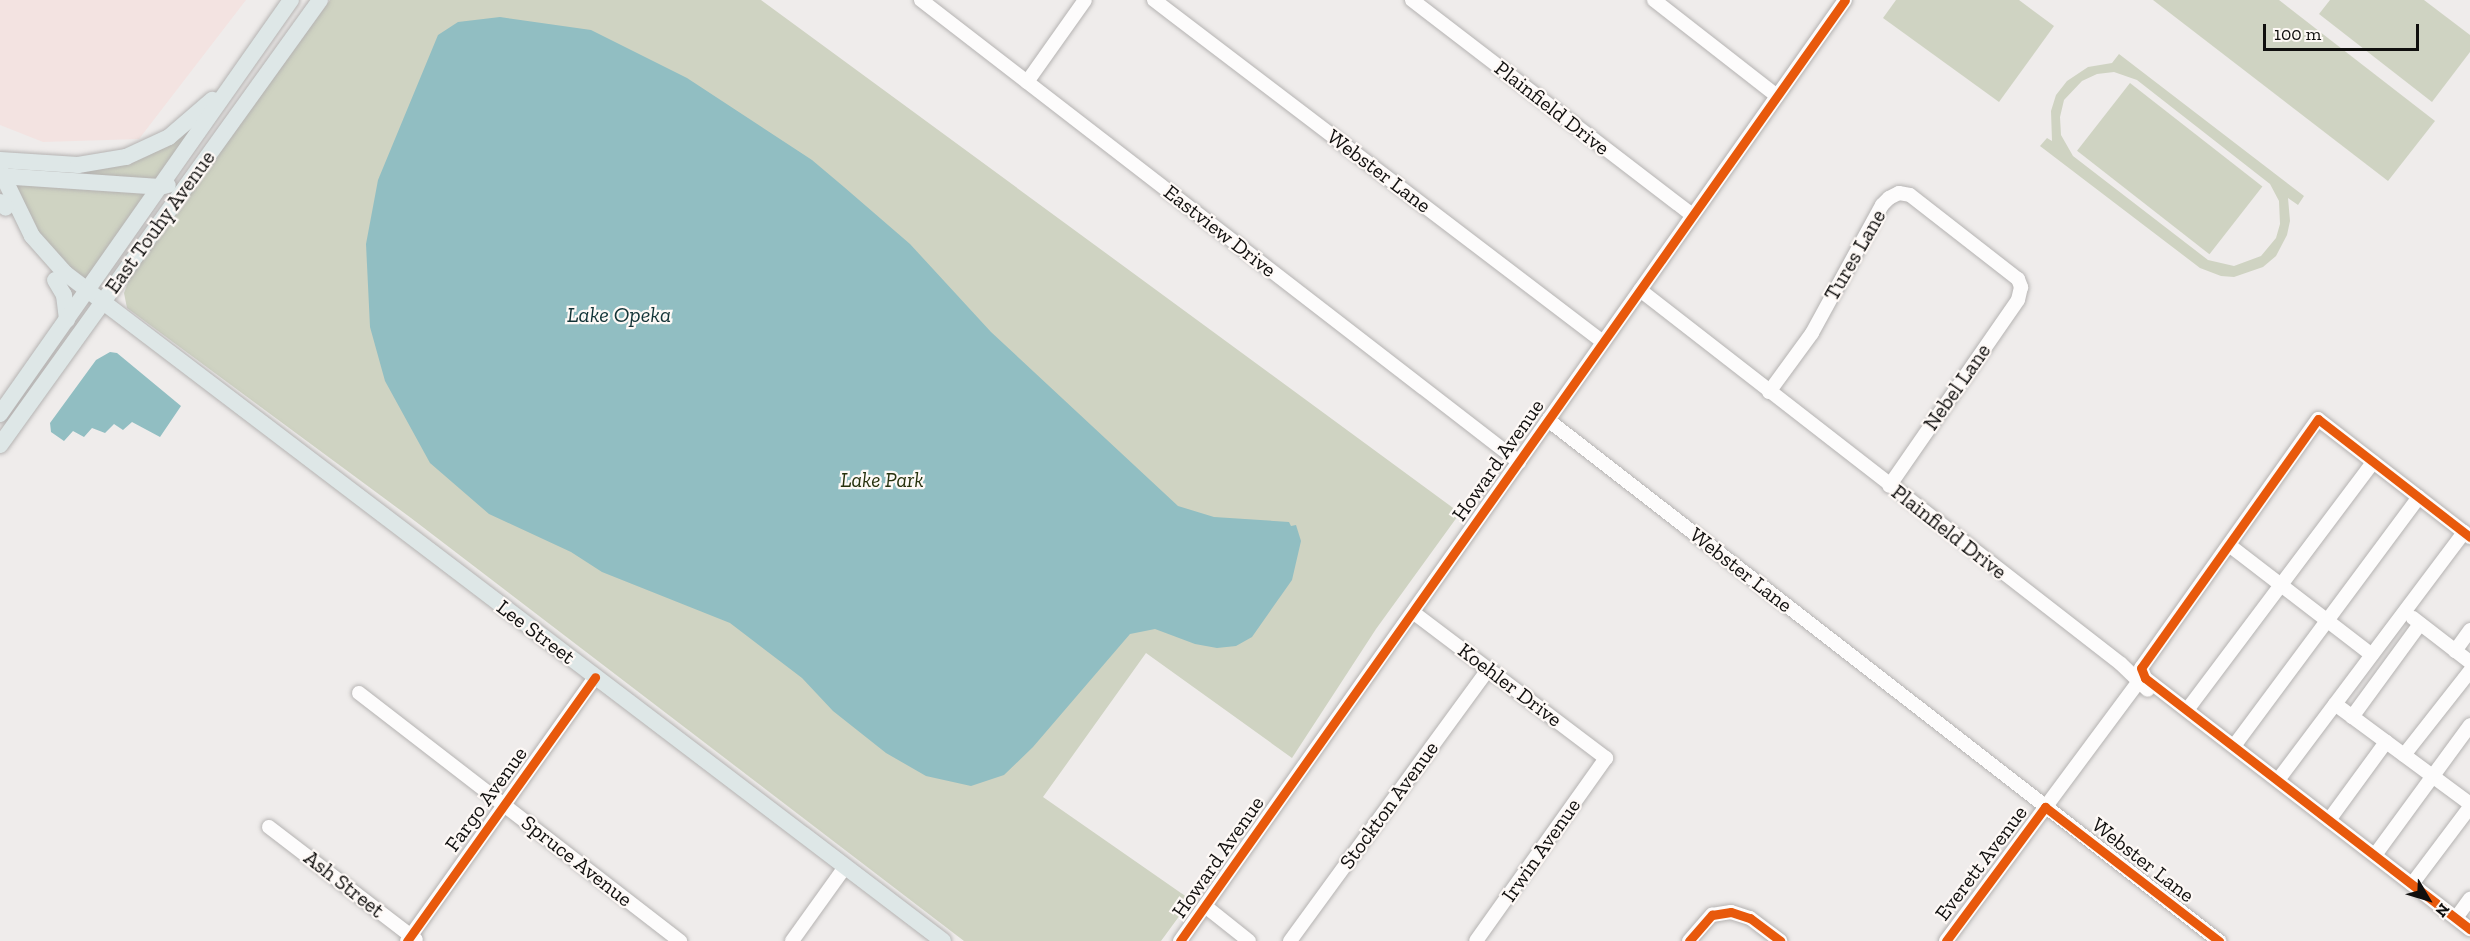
<!DOCTYPE html>
<html>
<head>
<meta charset="utf-8">
<style>
  body { margin:0 }
  #map { position:relative; width:2470px; height:941px; overflow:hidden; background:#efeceb; font-family:"Zilla Slab",serif }
  div>[style] { position:absolute }
  .commercial>* { inset:0; background:#f3e3e1 }
  .green>* { inset:0; background:#cfd3c2; transform-origin:0 0 }
  .water>* { inset:0; background:#91bec2 }
  .roads { filter:drop-shadow(0 0 2px #b5b3b2) drop-shadow(0 0 2px #b5b3b2) }
  .minor>* { height:14px; margin:-7px; padding:0 7px; transform-origin:7px; border-radius:7px; background:#fdfcfc }
  .major>* { height:16px; margin:-8px; padding:0 8px; transform-origin:8px; border-radius:8px; background:#dee7e7 }
  .cycleway>* { height:9px; margin:-4.5px; padding:0 4.5px; transform-origin:4.5px; border-radius:4.5px; background:#e8590c }
  span { translate:-50% -50%; white-space:nowrap; text-align:center; line-height:1.15; -webkit-text-stroke:4.5px #fef9f6; paint-order:stroke }
  .street-label { font-size:21px; color:#100f0e }
  .park-label { font-size:21px; color:#26310d; font-style:italic }
  .water-label { font-size:22px; color:#133437; font-style:italic }
  .north { position:absolute; left:2398px; top:869px; width:60px; height:60px; -webkit-text-stroke:4px #fef9f6; paint-order:stroke; rotate:128deg; font-size:16px; font-weight:700; line-height:24px; text-align:center; color:#100f0e }
  .north::after { content:''; display:block; margin:auto; width:21px; height:27px; background:#100f0e; clip-path:polygon(50% 0,100% 100%,50% 72%,0 100%) }
  .scale { position:absolute; left:2263px; top:24px; width:156px; height:27px; box-sizing:border-box; border:3px solid #100f0e; border-top:0; padding-left:8px; font-size:18px; line-height:21px; white-space:nowrap; color:#100f0e; -webkit-text-stroke:4px #fef9f6; paint-order:stroke }
</style>
</head>
<body>
<div id="map">
  <div class="commercial">
    <i style="clip-path:polygon(0 0,246px 0,139px 139px,43px 142px,0 125px)"></i>
  </div>
  <div class="green">
    <i style="clip-path:polygon(330px 0,761px 0,1460px 513px,1376px 629px,1292px 758px,1146px 653px,1043px 797px,1191px 900px,1161px 941px,964px 941px,411px 518px,127px 308px,124px 293px,131px 274px)"></i>
    <i style="clip-path:polygon(1896px 0,2019px 0,2054px 26px,1999px 102px,1883px 18px)"></i>
    <i style="clip-path:polygon(2153px 0,2279px 0,2435px 121px,2388px 181px)"></i>
    <i style="clip-path:polygon(2330px 0,2424px 0,2470px 35px,2470px 52px,2432px 102px,2319px 14px)"></i>
    <i style="clip-path:polygon(evenodd,2119px 54px,2304px 196px,2298px 205px,2288px 198px,2290px 221px,2287px 235px,2276px 256px,2263px 267px,2234px 277px,2221px 276px,2200px 268px,2040px 146px,2047px 138px,2052px 141px,2051px 111px,2056px 95px,2067px 81px,2088px 67px,2112px 63px,2119px 54px,2114px 72px,2137px 80px,2270px 184px,2279px 201px,2280px 224px,2276px 238px,2261px 256px,2234px 266px,2208px 260px,2073px 156px,2061px 135px,2060px 117px,2064px 100px,2082px 81px,2097px 74px,2114px 72px)"></i>
    <i style="left:2130px;top:83px;width:168px;height:86px;rotate:38deg"></i>
    <i style="clip-path:polygon(196px 124px,157px 182px,13px 166px,78px 172px)"></i>
    <i style="clip-path:polygon(17px 185px,147px 194px,87px 282px,77px 275px,37px 235px,15px 188px)"></i>
  </div>
  <div class="water">
    <i style="clip-path:polygon(500px 17px,591px 30px,687px 78px,812px 160px,844px 187px,910px 244px,991px 332px,1178px 506px,1214px 517px,1289px 522px,1291px 526px,1296px 525px,1301px 541px,1292px 580px,1252px 637px,1236px 646px,1217px 648px,1195px 644px,1155px 629px,1130px 634px,1033px 747px,1004px 775px,971px 786px,926px 776px,886px 753px,833px 711px,802px 678px,730px 623px,602px 572px,571px 552px,489px 514px,430px 463px,385px 381px,370px 327px,366px 244px,378px 180px,438px 35px,458px 22px)"></i>
    <i style="clip-path:polygon(110px 352px,117px 353px,181px 406px,160px 437px,132px 422px,123px 430px,114px 424px,105px 433px,92px 428px,84px 437px,73px 431px,64px 441px,51px 432px,50px 423px,96px 360px)"></i>
  </div>
  <div class="roads">
    <div class="minor">
      <i style="left:921px;top:0;width:756px;rotate:37.69deg"></i>
      <i style="left:1154px;top:0;width:564px;rotate:37.3deg"></i>
      <i style="left:1412px;top:0;width:353px;rotate:37.5deg"></i>
      <i style="left:1654px;top:0;width:156px;rotate:38deg"></i>
      <i style="left:1027px;top:82px;width:100px;rotate:-54.7deg"></i>
      <i style="left:1640px;top:290px;width:609px;rotate:37.87deg"></i>
      <i style="left:2121px;top:664px;width:37px;rotate:44deg"></i>
      <i style="left:1769px;top:392px;width:73px;rotate:-53.9deg"></i>
      <i style="left:1812px;top:333px;width:146px;rotate:-61.3deg"></i>
      <i style="left:1882px;top:205px;width:10px;rotate:-45deg"></i>
      <i style="left:1889px;top:198px;width:11px;rotate:-27deg"></i>
      <i style="left:1899px;top:193px;width:11px;rotate:10deg"></i>
      <i style="left:1910px;top:195px;width:137px;rotate:37.9deg"></i>
      <i style="left:2018px;top:279px;width:9px;rotate:69deg"></i>
      <i style="left:2021px;top:287px;width:13px;rotate:103deg"></i>
      <i style="left:2018px;top:300px;width:226px;rotate:124.7deg"></i>
      <i style="left:1548px;top:420px;width:850px;rotate:37.83deg"></i>
      <i style="left:2470px;top:537px;width:192px;rotate:-142.2deg"></i>
      <i style="left:2318px;top:419px;width:305px;rotate:125.4deg"></i>
      <i style="left:2141px;top:668px;width:11px;rotate:68deg"></i>
      <i style="left:2145px;top:678px;width:411px;rotate:37.7deg"></i>
      <i style="left:2229px;top:545px;width:180px;rotate:37.6deg"></i>
      <i style="left:1414px;top:613px;width:241px;rotate:37.1deg"></i>
      <i style="left:1606px;top:758px;width:224px;rotate:125.4deg"></i>
      <i style="left:2413px;top:618px;width:72px;rotate:37.7deg"></i>
      <i style="left:2455px;top:651px;width:26px;rotate:-54deg"></i>
      <i style="left:359px;top:693px;width:406px;rotate:37.7deg"></i>
      <i style="left:2335px;top:704px;width:168px;rotate:36.5deg"></i>
      <i style="left:2187px;top:710px;width:310px;rotate:-53.1deg"></i>
      <i style="left:2352px;top:717px;width:115px;rotate:-53.8deg"></i>
      <i style="left:2234px;top:746px;width:310px;rotate:-53.4deg"></i>
      <i style="left:2404px;top:755px;width:107px;rotate:-51.8deg"></i>
      <i style="left:2278px;top:780px;width:310px;rotate:-53.1deg"></i>
      <i style="left:2329px;top:820px;width:97px;rotate:-53.8deg"></i>
      <i style="left:269px;top:827px;width:185px;rotate:37.5deg"></i>
      <i style="left:2375px;top:855px;width:161px;rotate:-53.8deg"></i>
      <i style="left:2412px;top:884px;width:96px;rotate:-53deg"></i>
      <i style="left:1205px;top:906px;width:56px;rotate:38.5deg"></i>
      <i style="left:2456px;top:918px;width:24px;rotate:-54deg"></i>
      <i style="left:407px;top:941px;width:324px;rotate:-54.5deg"></i>
      <i style="left:792px;top:941px;width:91px;rotate:-54.4deg"></i>
      <i style="left:1180px;top:941px;width:1152px;rotate:-54.75deg"></i>
      <i style="left:1290px;top:941px;width:336px;rotate:-53.9deg"></i>
      <i style="left:1689px;top:941px;width:35px;rotate:-49deg"></i>
      <i style="left:1712px;top:915px;width:19px;rotate:-9deg"></i>
      <i style="left:1731px;top:912px;width:20px;rotate:18deg"></i>
      <i style="left:1750px;top:918px;width:38px;rotate:37deg"></i>
      <i style="left:1946px;top:941px;width:322px;rotate:-53.4deg"></i>
    </div>
    <div class="major">
      <i style="left:0;top:160px;width:78px;rotate:3.7deg"></i>
      <i style="left:78px;top:165px;width:49px;rotate:-9.5deg"></i>
      <i style="left:126px;top:157px;width:47px;rotate:-24.9deg"></i>
      <i style="left:169px;top:137px;width:57px;rotate:-40.7deg"></i>
      <i style="left:0;top:170px;width:73px;rotate:64.1deg"></i>
      <i style="left:32px;top:236px;width:50px;rotate:48.3deg"></i>
      <i style="left:65px;top:273px;width:1103px;rotate:37.26deg"></i>
      <i style="left:0;top:176px;width:160px;rotate:3.9deg"></i>
      <i style="left:160px;top:187px;width:8px;rotate:-14deg"></i>
      <i style="left:0;top:202px;width:8px;rotate:45deg"></i>
      <i style="left:55px;top:280px;width:17px;rotate:59deg"></i>
      <i style="left:64px;top:295px;width:25px;rotate:83deg"></i>
      <i style="left:0;top:414px;width:506px;rotate:-54.9deg"></i>
      <i style="left:0;top:445px;width:548px;rotate:-54.28deg"></i>
    </div>
  </div>
  <div class="cycleway">
    <i style="left:2470px;top:537px;width:192px;rotate:-142.2deg"></i>
    <i style="left:2318px;top:419px;width:305px;rotate:125.4deg"></i>
    <i style="left:2141px;top:668px;width:11px;rotate:68deg"></i>
    <i style="left:2145px;top:678px;width:411px;rotate:37.7deg"></i>
    <i style="left:407px;top:941px;width:324px;rotate:-54.5deg"></i>
    <i style="left:1180px;top:941px;width:1152px;rotate:-54.75deg"></i>
    <i style="left:1689px;top:941px;width:35px;rotate:-49deg"></i>
    <i style="left:1712px;top:915px;width:19px;rotate:-9deg"></i>
    <i style="left:1731px;top:912px;width:20px;rotate:18deg"></i>
    <i style="left:1750px;top:918px;width:38px;rotate:37deg"></i>
    <i style="left:1946px;top:941px;width:167px;rotate:-53.5deg"></i>
    <i style="left:2045px;top:807px;width:220px;rotate:37.6deg"></i>
  </div>
  <div class="street-label">
    <span style="left:1552px;top:108px;rotate:38deg">Plainfield Drive</span>
    <span style="left:1379px;top:171px;rotate:37deg">Webster Lane</span>
    <span style="left:160px;top:222px;rotate:-54deg">East Touhy Avenue</span>
    <span style="left:1220px;top:231px;rotate:38deg">Eastview Drive</span>
    <span style="left:1855px;top:255px;rotate:-60deg">Tures Lane</span>
    <span style="left:1957px;top:387px;rotate:-55deg">Nebel Lane</span>
    <span style="left:1498px;top:460px;rotate:-55deg">Howard Avenue</span>
    <span style="left:1949px;top:532px;rotate:38deg">Plainfield Drive</span>
    <span style="left:1741px;top:570px;rotate:38deg">Webster Lane</span>
    <span style="left:536px;top:632px;rotate:37deg">Lee Street</span>
    <span style="left:1510px;top:685px;rotate:37deg">Koehler Drive</span>
    <span style="left:486px;top:799px;rotate:-54deg">Fargo Avenue</span>
    <span style="left:1389px;top:805px;rotate:-54deg">Stockton Avenue</span>
    <span style="left:1541px;top:850px;rotate:-55deg">Irwin Avenue</span>
    <span style="left:1218px;top:857px;rotate:-55deg">Howard Avenue</span>
    <span style="left:2143px;top:860px;rotate:38deg">Webster Lane</span>
    <span style="left:577px;top:861px;rotate:38deg">Spruce Avenue</span>
    <span style="left:1981px;top:863px;rotate:-53deg">Everett Avenue</span>
    <span style="left:344px;top:884px;rotate:38deg">Ash Street</span>
  </div>
  <div class="park-label">
    <span style="left:882px;top:480px">Lake Park</span>
  </div>
  <div class="water-label">
    <span style="left:619px;top:315px">Lake Opeka</span>
  </div>
  <div class="north">N</div>
  <div class="scale">100 m</div>
</div>
</body>
</html>
